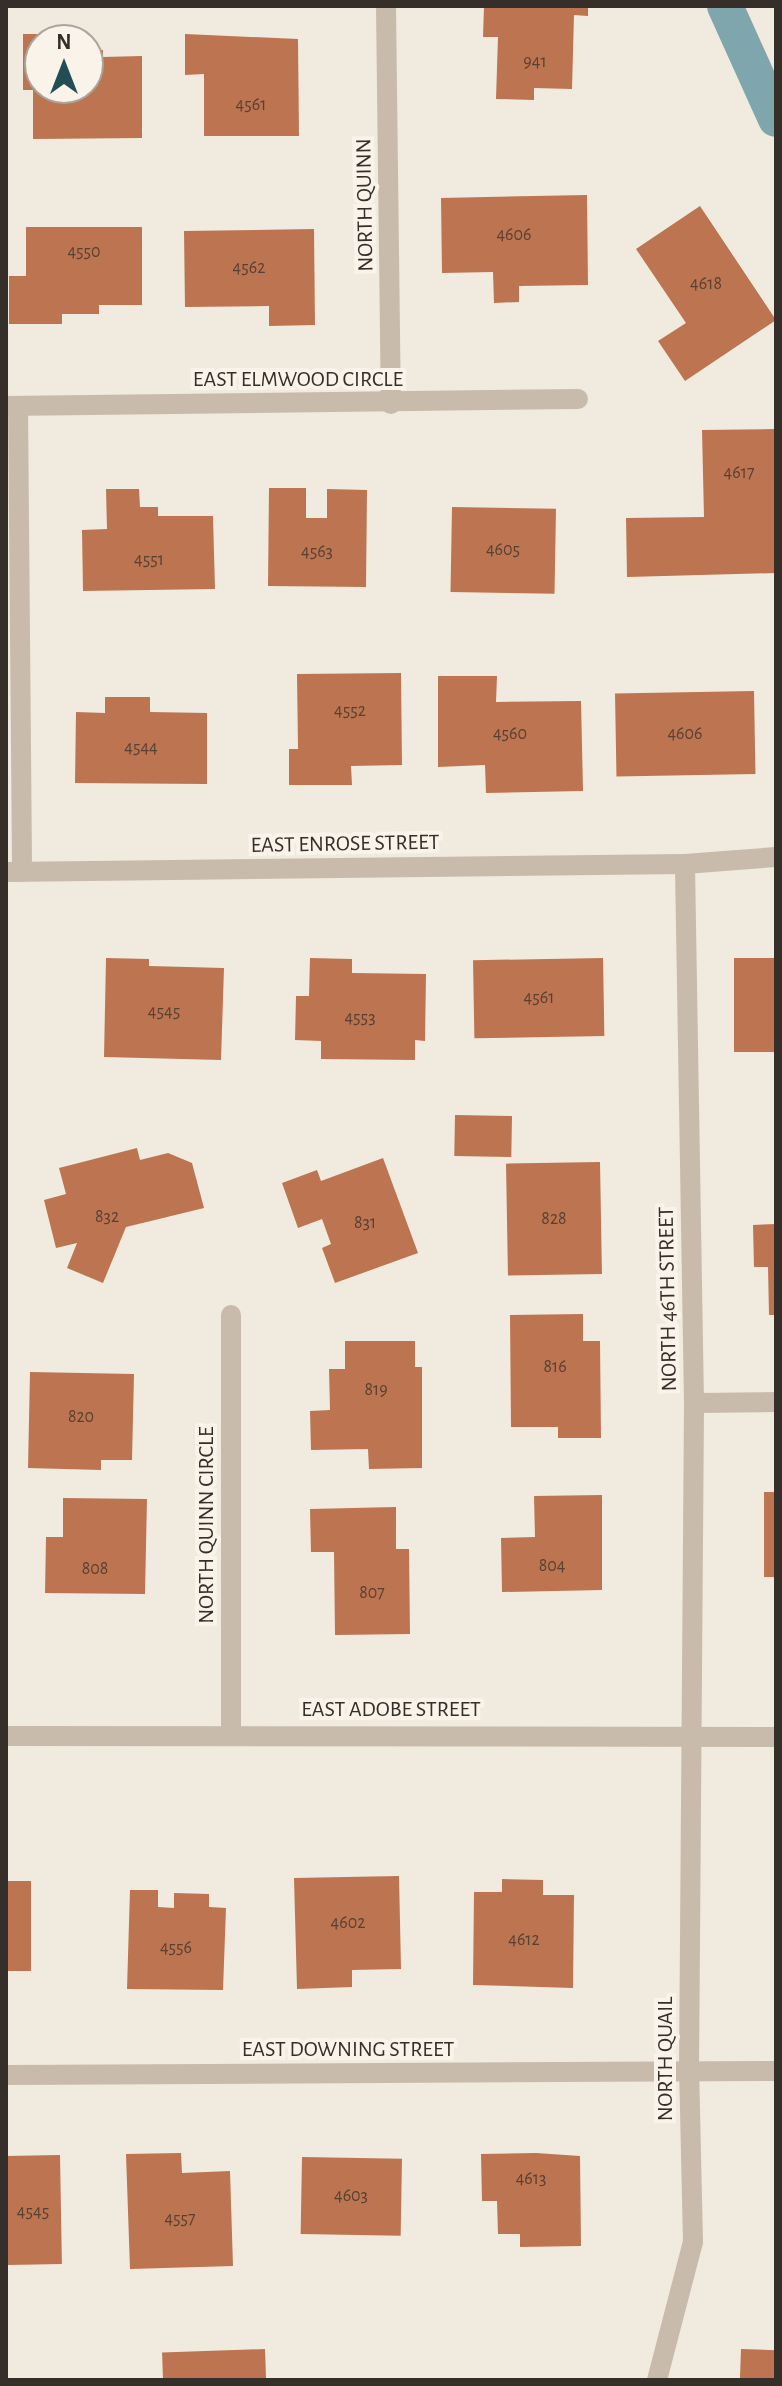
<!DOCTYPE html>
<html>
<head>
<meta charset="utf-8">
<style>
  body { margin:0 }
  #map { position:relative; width:782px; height:2386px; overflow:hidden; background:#f1eade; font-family:"Alegreya Sans",sans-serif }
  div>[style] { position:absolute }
  .canal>* { height:36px; margin:-18px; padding:0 18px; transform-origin:18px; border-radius:18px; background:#7fa6ac }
  .building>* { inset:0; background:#bd7450; transform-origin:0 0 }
  .minor>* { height:20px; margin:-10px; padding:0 10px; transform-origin:10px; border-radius:10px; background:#c8bbab }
  .tertiary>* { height:20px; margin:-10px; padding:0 10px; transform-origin:10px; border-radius:10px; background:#c8bbab }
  span { translate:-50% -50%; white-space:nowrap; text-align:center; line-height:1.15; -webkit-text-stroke:8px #f9f3ea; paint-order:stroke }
  .number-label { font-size:18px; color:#584033 }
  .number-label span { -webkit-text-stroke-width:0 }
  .street-label { font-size:22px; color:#362f29 }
  .frame { position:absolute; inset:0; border:8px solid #362f29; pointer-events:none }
  .north { position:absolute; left:24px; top:24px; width:80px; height:80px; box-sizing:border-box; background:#f9f3ea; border:2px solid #aba59d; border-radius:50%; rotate:0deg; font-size:22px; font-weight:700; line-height:32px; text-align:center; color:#362f29 }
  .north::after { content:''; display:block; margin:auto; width:28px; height:36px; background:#224d55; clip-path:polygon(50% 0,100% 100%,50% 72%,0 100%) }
</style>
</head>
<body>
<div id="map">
  <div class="canal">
    <i style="left:725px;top:6px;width:124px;rotate:65.7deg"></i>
  </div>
  <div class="building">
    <i style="clip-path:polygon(484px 6px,588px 6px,588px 16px,574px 15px,572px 89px,534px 88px,534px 100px,496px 99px,498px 37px,483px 37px)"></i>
    <i style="clip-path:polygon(23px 34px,73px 34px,73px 40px,40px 40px,40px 88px,88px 88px,88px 50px,103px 50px,103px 57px,142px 56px,142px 138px,33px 139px,33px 90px,23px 90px)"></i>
    <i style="clip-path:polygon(185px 34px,298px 39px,299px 136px,204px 136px,204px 74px,185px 75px)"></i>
    <i style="clip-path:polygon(587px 195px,588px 285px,519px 286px,519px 302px,494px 303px,493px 272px,442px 273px,441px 198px)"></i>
    <i style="clip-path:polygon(700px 206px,776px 320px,685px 381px,658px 341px,686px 323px,636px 249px)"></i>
    <i style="clip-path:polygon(26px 227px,142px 227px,142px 305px,99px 305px,99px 314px,62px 314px,62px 324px,9px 324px,9px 276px,26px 276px)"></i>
    <i style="clip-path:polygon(314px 229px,315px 325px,269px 326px,269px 306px,185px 307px,184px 231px)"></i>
    <i style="clip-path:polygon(776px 429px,776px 573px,627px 577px,626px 518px,704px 517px,702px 430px)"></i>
    <i style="clip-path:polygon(269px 488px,306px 488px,306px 518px,327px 518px,327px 489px,367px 490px,366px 587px,268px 586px)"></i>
    <i style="clip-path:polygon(106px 489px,139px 489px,140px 507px,158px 507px,158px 516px,213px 516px,215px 589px,83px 591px,82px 530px,107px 529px)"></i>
    <i style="left:452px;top:507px;width:104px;height:85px;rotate:1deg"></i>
    <i style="clip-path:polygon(401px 673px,402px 765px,351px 766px,352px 785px,289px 785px,289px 749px,298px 749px,297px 674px)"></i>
    <i style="clip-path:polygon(438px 676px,497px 676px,496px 702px,581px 701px,583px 791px,486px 793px,485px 765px,438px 767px)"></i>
    <i style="left:754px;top:691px;width:83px;height:139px;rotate:89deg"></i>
    <i style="clip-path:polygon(105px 697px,150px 697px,150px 712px,207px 713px,207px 784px,75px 783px,76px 712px,105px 713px)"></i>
    <i style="clip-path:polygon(106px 958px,149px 959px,149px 966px,224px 968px,221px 1060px,104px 1057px)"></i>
    <i style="clip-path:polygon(310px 958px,352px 959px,352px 973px,426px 974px,425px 1041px,415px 1040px,415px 1060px,321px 1059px,321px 1041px,295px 1040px,296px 996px,309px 996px)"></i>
    <i style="left:603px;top:958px;width:78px;height:130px;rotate:89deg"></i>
    <i style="left:734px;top:958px;width:41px;height:94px"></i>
    <i style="left:455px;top:1115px;width:57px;height:41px;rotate:1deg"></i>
    <i style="clip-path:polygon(137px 1148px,140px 1160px,168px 1153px,192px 1163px,204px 1208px,126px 1227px,103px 1283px,67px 1268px,77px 1243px,56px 1248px,44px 1200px,66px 1194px,59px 1168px)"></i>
    <i style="clip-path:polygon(383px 1158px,418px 1253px,335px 1283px,322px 1248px,331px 1244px,322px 1219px,298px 1228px,282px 1183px,317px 1170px,321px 1181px)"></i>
    <i style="left:600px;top:1162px;width:112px;height:94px;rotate:89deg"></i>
    <i style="clip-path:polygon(776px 1224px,776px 1315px,769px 1315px,768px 1267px,754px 1267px,753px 1225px)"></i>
    <i style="clip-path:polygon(583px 1314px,583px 1341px,600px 1341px,601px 1438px,558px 1438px,558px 1427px,511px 1427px,510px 1315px)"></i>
    <i style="clip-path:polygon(345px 1341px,415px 1341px,415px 1367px,422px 1367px,422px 1468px,369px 1469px,368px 1449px,311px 1450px,310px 1411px,330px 1410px,329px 1369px,345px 1369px)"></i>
    <i style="clip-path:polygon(30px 1372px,134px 1374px,132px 1460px,101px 1460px,101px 1470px,28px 1468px)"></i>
    <i style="left:764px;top:1492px;width:12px;height:85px"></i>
    <i style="clip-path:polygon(602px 1495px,602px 1590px,502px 1592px,501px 1538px,535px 1537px,534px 1496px)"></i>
    <i style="clip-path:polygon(63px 1498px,147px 1499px,145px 1594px,45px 1593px,46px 1537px,63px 1537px)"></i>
    <i style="clip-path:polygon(396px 1507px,396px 1549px,409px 1549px,410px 1634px,335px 1635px,334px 1552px,311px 1552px,310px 1509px)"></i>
    <i style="clip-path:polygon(399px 1876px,401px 1969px,352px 1970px,352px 1987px,297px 1989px,294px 1878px)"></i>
    <i style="clip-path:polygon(502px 1879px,543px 1880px,543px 1895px,574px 1895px,573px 1988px,473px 1985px,474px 1892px,502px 1892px)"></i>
    <i style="left:6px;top:1881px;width:25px;height:90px"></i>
    <i style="clip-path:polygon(130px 1890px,158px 1890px,158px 1907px,174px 1908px,174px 1893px,209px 1894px,209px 1907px,226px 1908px,223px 1990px,127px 1989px)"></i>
    <i style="clip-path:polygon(181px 2153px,182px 2173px,230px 2171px,233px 2266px,130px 2269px,126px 2154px)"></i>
    <i style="clip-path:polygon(536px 2153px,580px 2156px,581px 2246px,520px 2247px,520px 2234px,498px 2234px,497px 2201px,482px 2201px,481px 2154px)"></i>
    <i style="left:60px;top:2155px;width:109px;height:54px;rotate:89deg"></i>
    <i style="left:302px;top:2157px;width:100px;height:77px;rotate:1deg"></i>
    <i style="left:265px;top:2349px;width:31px;height:103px;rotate:88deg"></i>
    <i style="left:741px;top:2349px;width:35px;height:31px;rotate:2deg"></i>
  </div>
  <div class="minor">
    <i style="left:386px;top:6px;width:398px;rotate:89.3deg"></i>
    <i style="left:6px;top:406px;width:572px;rotate:-0.7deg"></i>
    <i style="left:18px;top:406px;width:466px;rotate:89.5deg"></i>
    <i style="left:6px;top:872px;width:679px;rotate:-0.68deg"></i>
    <i style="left:685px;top:864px;width:91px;rotate:-4.4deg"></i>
    <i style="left:231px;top:1315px;width:419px;rotate:90deg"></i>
    <i style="left:694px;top:1403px;width:82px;rotate:-0.7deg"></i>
    <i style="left:6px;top:2075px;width:770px;rotate:-0.3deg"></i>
    <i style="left:657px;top:2380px;width:143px;rotate:-75.4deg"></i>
    <i style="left:693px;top:2242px;width:170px;rotate:-91.3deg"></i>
    <i style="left:689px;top:2072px;width:669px;rotate:-89.57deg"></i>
    <i style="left:694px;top:1403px;width:539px;rotate:-90.96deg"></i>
  </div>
  <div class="tertiary">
    <i style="left:6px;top:1736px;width:770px;rotate:0.07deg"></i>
  </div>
  <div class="number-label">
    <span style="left:535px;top:62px">941</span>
    <span style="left:251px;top:105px">4561</span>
    <span style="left:514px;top:235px">4606</span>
    <span style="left:84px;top:252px">4550</span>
    <span style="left:249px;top:268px">4562</span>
    <span style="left:706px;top:284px">4618</span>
    <span style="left:739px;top:473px">4617</span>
    <span style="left:503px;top:550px">4605</span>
    <span style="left:317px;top:552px">4563</span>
    <span style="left:149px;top:560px">4551</span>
    <span style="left:350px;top:711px">4552</span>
    <span style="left:510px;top:734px">4560</span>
    <span style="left:685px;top:734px">4606</span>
    <span style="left:141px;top:748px">4544</span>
    <span style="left:539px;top:998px">4561</span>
    <span style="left:164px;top:1012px">4545</span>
    <span style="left:360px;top:1018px">4553</span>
    <span style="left:107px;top:1217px">832</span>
    <span style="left:554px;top:1219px">828</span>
    <span style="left:365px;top:1223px">831</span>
    <span style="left:555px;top:1367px">816</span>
    <span style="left:376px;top:1390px">819</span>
    <span style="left:81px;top:1417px">820</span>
    <span style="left:552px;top:1566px">804</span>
    <span style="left:95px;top:1569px">808</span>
    <span style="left:372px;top:1593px">807</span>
    <span style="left:348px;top:1923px">4602</span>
    <span style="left:524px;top:1940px">4612</span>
    <span style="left:176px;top:1948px">4556</span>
    <span style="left:531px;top:2179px">4613</span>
    <span style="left:351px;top:2196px">4603</span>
    <span style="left:33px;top:2212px">4545</span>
    <span style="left:180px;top:2219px">4557</span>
  </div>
  <div class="street-label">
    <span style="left:365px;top:205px;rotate:-91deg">NORTH QUINN</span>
    <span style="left:298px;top:380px">EAST ELMWOOD CIRCLE</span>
    <span style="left:345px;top:844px;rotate:-1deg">EAST ENROSE STREET</span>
    <span style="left:668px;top:1299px;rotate:-91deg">NORTH 46TH STREET</span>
    <span style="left:207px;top:1525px;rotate:-90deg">NORTH QUINN CIRCLE</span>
    <span style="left:391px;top:1710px">EAST ADOBE STREET</span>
    <span style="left:348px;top:2050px">EAST DOWNING STREET</span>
    <span style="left:666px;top:2059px;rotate:-90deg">NORTH QUAIL</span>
  </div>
  <div class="frame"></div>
  <div class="north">N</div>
</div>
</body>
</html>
